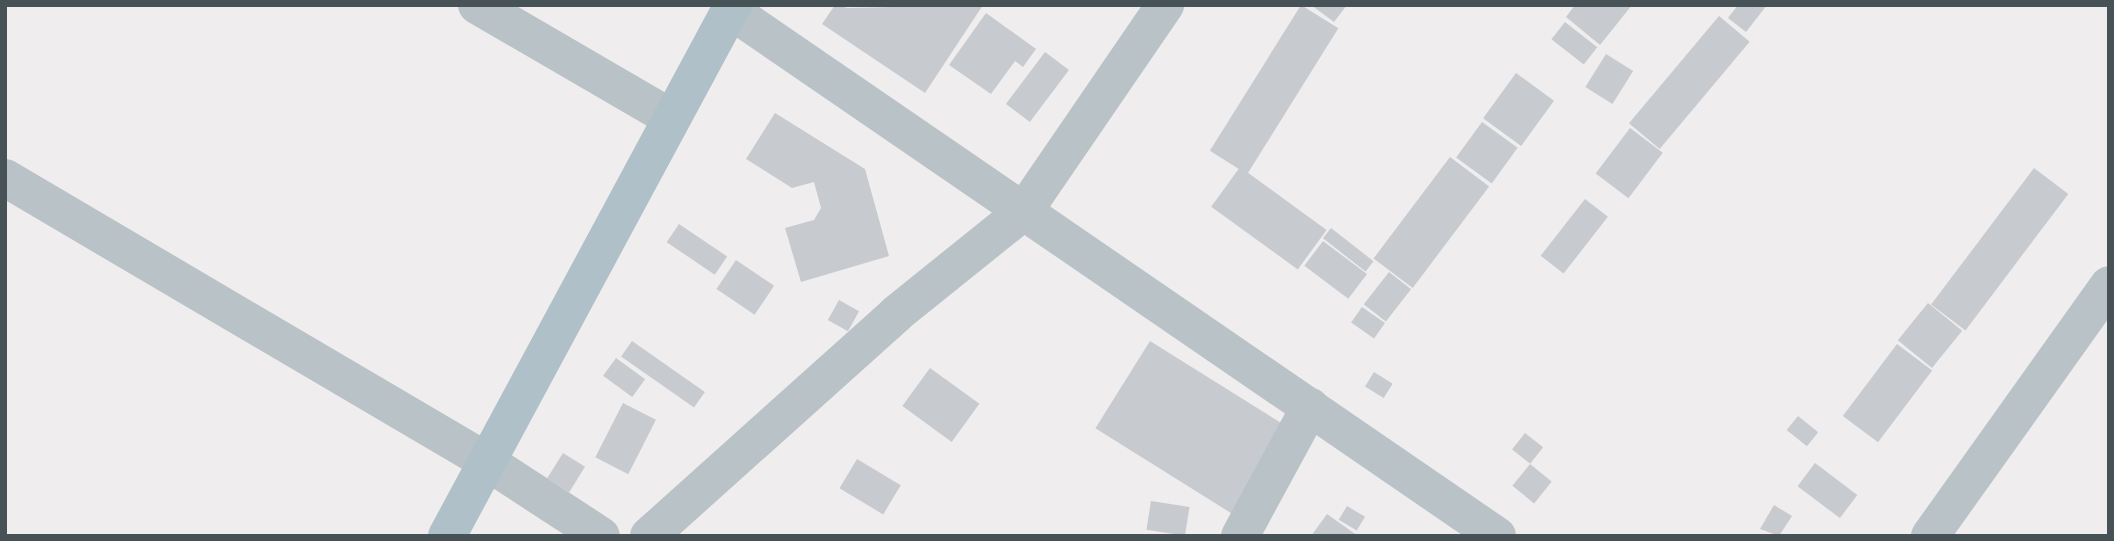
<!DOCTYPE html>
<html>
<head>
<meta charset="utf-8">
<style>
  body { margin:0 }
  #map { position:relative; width:2114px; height:541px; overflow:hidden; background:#efeded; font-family:Commissioner,sans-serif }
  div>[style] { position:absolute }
  .building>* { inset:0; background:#c7cbcf; transform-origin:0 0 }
  .minor>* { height:38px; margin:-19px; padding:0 19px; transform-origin:19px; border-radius:19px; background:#b9c3c7 }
  .major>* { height:38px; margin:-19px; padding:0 19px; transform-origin:19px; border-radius:19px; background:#afc0c8 }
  span { translate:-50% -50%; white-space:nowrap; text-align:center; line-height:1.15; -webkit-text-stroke:6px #fff; paint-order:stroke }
  .frame { position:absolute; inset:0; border:7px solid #475257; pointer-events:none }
</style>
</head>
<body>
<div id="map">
  <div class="building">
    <i style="clip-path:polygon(835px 5px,848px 8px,983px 5px,925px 93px,822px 24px)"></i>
    <i style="left:1301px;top:5px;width:44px;height:172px;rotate:32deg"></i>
    <i style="clip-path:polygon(1311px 5px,1347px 5px,1334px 22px)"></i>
    <i style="clip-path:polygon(1575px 5px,1632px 5px,1600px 45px,1566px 17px)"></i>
    <i style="clip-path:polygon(1738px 5px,1767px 5px,1746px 32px,1728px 18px)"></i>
    <i style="clip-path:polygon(986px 13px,1036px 49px,1023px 67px,1015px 61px,991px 94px,949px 65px)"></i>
    <i style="left:1719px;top:16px;width:40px;height:140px;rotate:40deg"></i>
    <i style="left:1565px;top:22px;width:41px;height:22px;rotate:38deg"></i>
    <i style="left:1045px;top:52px;width:30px;height:65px;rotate:37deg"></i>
    <i style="left:1606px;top:54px;width:32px;height:39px;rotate:32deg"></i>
    <i style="left:1516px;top:73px;width:47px;height:56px;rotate:36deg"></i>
    <i style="clip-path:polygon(775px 113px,865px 169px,889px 256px,801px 282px,785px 228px,814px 220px,821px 208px,814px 182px,792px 188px,746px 159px)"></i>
    <i style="left:1482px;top:122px;width:44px;height:44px;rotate:36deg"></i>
    <i style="left:1630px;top:128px;width:41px;height:57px;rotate:37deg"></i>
    <i style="left:1450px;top:157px;width:49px;height:127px;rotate:37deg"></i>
    <i style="left:1240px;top:167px;width:107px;height:49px;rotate:36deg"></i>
    <i style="left:2034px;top:168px;width:43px;height:171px;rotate:37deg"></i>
    <i style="left:1585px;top:199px;width:29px;height:72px;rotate:38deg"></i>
    <i style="left:679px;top:224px;width:58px;height:22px;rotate:34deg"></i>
    <i style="left:1331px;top:228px;width:54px;height:13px;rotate:38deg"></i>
    <i style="left:1323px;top:241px;width:55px;height:31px;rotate:37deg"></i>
    <i style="left:736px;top:260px;width:46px;height:35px;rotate:34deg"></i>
    <i style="left:1389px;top:272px;width:28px;height:41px;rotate:38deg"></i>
    <i style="left:839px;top:300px;width:23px;height:23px;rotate:29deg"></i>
    <i style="left:1928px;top:303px;width:44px;height:48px;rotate:39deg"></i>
    <i style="left:1362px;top:307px;width:28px;height:19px;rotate:35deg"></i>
    <i style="left:632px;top:341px;width:89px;height:19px;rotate:35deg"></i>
    <i style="left:1150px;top:341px;width:172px;height:103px;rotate:32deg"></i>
    <i style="left:1897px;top:344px;width:44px;height:90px;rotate:37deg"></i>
    <i style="left:616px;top:358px;width:36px;height:22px;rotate:36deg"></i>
    <i style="left:930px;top:368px;width:61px;height:47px;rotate:36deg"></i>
    <i style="left:1374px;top:372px;width:22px;height:17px;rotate:32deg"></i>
    <i style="left:623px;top:403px;width:37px;height:61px;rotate:27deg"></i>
    <i style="left:1798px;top:416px;width:26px;height:18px;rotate:39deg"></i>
    <i style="left:1525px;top:433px;width:23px;height:21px;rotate:38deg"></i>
    <i style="left:563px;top:453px;width:26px;height:30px;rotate:32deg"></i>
    <i style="left:857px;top:459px;width:51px;height:34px;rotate:31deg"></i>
    <i style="left:1815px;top:463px;width:53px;height:29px;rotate:37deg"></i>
    <i style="left:1530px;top:464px;width:28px;height:28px;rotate:39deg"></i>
    <i style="left:1151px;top:501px;width:39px;height:29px;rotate:9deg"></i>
    <i style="clip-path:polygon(1774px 505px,1792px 516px,1779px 536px,1760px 529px)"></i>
    <i style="left:1347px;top:506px;width:21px;height:16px;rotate:31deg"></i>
    <i style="clip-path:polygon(1327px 514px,1358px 536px,1311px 536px)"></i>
  </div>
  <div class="minor">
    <i style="left:477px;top:5px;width:225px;rotate:30.2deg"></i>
    <i style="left:730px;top:10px;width:930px;rotate:34.44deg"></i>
    <i style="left:5px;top:178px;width:558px;rotate:30.47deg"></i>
    <i style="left:486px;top:461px;width:137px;rotate:33.1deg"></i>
    <i style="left:649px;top:536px;width:332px;rotate:-41.9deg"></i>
    <i style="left:896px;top:314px;width:164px;rotate:-38.8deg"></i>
    <i style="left:1024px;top:211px;width:250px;rotate:-55.6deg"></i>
    <i style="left:1240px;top:536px;width:147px;rotate:-61.5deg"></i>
    <i style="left:1930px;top:536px;width:308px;rotate:-54.5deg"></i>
  </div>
  <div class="major">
    <i style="left:447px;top:536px;width:603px;rotate:-61.69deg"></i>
  </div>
  <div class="frame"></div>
</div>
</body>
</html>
